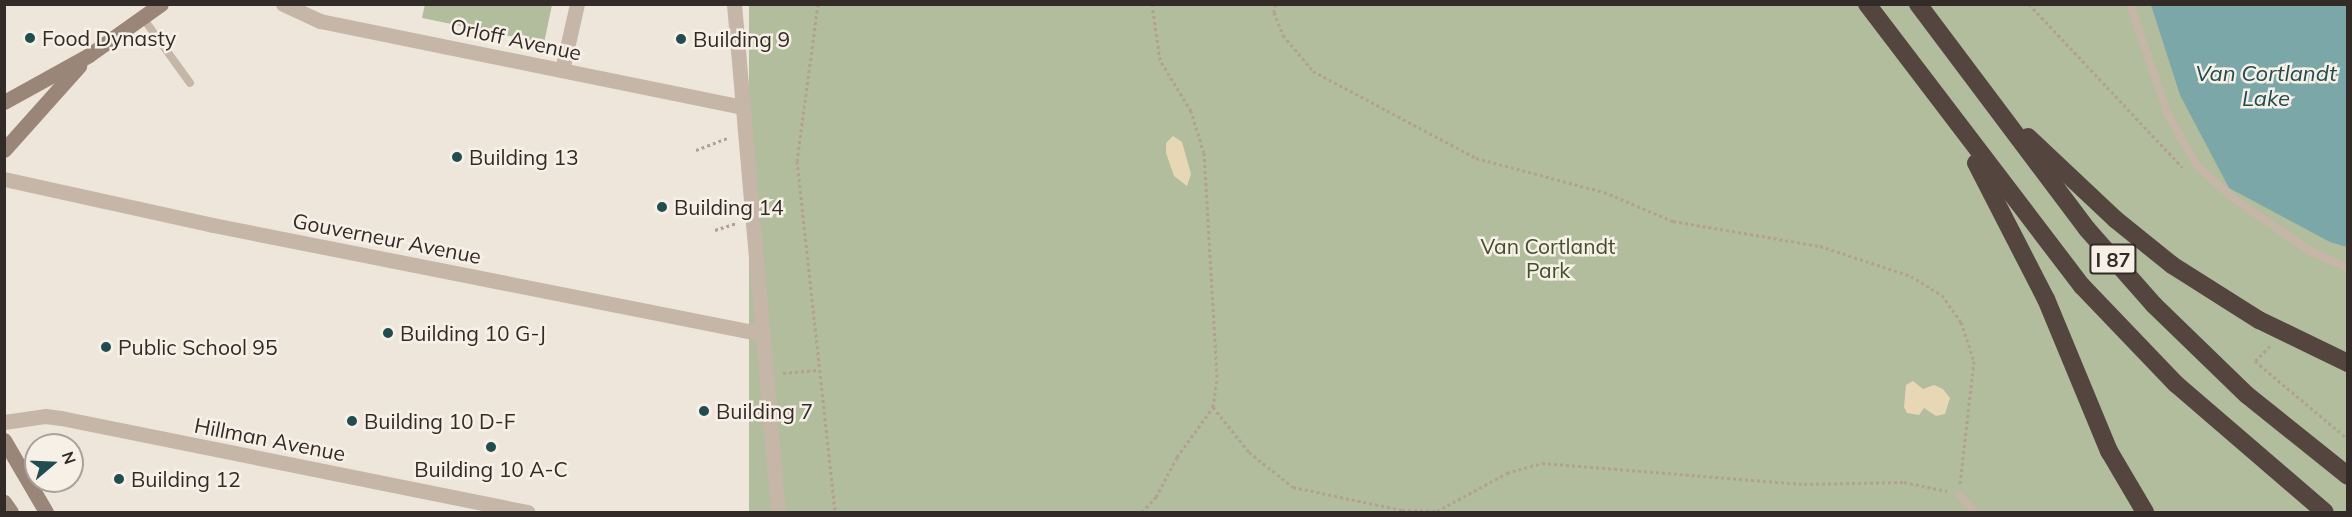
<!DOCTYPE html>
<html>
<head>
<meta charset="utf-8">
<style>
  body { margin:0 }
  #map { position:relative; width:2352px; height:517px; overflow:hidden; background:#efe6db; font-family:Mulish,sans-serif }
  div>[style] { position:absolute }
  .green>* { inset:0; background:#b1bd9c; transform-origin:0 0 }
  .sand>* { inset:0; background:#e8d7b4 }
  .water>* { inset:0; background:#7ca7a9 }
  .path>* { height:3px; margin-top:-1.5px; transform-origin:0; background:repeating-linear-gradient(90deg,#b2a092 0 3px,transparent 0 6px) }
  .lane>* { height:8px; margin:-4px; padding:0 4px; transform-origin:4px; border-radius:4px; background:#c6b6a8 }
  .street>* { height:15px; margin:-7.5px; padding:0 7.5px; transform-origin:7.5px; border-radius:7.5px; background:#c6b6a8 }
  .secondary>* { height:15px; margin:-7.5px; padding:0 7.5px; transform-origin:7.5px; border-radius:7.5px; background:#998679 }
  .highway>* { height:18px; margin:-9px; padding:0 9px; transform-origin:9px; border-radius:9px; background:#54463f }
  .dots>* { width:16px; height:16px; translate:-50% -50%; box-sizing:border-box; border:3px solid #f7f0e6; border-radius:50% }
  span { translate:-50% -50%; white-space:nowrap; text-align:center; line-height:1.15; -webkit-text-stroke:5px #f7f0e6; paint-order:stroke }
  .shield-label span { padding:2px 4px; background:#f7f0e6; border:2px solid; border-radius:4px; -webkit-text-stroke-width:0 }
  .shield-label { font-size:20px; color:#332b27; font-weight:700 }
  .poi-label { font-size:21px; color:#332b27 }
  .left { translate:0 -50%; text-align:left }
  .street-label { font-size:21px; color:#332b27 }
  .park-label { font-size:21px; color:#424f2d }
  .water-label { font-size:22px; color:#214d51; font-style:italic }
  .frame { position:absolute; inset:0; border:6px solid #332b27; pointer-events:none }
  .north { position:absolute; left:24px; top:433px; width:60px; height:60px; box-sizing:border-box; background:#f7f0e6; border:2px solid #a9a19a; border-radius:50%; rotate:71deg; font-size:16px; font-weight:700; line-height:24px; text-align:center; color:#332b27 }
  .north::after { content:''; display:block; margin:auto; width:21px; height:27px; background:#214d51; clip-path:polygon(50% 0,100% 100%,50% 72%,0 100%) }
</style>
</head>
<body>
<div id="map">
  <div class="green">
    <i style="clip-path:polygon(425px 4px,552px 4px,552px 5px,544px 43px,422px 18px)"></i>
    <i style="left:749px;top:5px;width:1598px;height:509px"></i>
  </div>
  <div class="sand">
    <i style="clip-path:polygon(1173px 136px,1182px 142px,1191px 174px,1187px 186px,1174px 176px,1166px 153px,1166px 143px)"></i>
    <i style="clip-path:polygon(1913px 381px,1923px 389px,1934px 385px,1943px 389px,1950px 398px,1945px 414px,1936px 416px,1924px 408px,1919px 415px,1907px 413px,1904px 407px,1906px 385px)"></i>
  </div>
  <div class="water">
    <i style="clip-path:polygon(2151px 5px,2347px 5px,2347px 247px,2330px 242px,2229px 188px,2180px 95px)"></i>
  </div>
  <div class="path">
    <i style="left:818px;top:4px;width:158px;rotate:97.6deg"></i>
    <i style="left:797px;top:161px;width:353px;rotate:83.8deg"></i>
    <i style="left:1275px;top:4px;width:8px;rotate:97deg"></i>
    <i style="left:1274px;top:12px;width:25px;rotate:69deg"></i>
    <i style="left:1283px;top:35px;width:47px;rotate:50.2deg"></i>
    <i style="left:1313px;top:71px;width:185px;rotate:28.1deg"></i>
    <i style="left:1476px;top:158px;width:132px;rotate:14.9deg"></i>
    <i style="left:1604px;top:192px;width:75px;rotate:22.8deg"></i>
    <i style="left:1673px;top:221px;width:149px;rotate:9.7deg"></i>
    <i style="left:1820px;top:246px;width:96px;rotate:18.2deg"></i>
    <i style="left:1911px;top:276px;width:36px;rotate:32deg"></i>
    <i style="left:1942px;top:295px;width:33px;rotate:55deg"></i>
    <i style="left:1961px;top:322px;width:41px;rotate:71.6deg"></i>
    <i style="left:1974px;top:361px;width:124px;rotate:96.5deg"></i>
    <i style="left:2029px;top:4px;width:224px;rotate:46.8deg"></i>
    <i style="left:696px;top:150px;width:36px;rotate:-21deg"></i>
    <i style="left:715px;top:230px;width:22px;rotate:-18deg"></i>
    <i style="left:2270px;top:346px;width:21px;rotate:135deg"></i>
    <i style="left:2255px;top:361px;width:121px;rotate:40deg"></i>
    <i style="left:783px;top:373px;width:34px;rotate:-5deg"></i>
    <i style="left:1213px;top:407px;width:58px;rotate:51.3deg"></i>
    <i style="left:1249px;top:452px;width:56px;rotate:38.5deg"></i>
    <i style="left:1293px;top:487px;width:111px;rotate:11.9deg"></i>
    <i style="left:1402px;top:510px;width:35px;rotate:2deg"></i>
    <i style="left:1437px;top:511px;width:80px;rotate:-28.5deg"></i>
    <i style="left:1507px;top:473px;width:36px;rotate:-16deg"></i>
    <i style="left:1542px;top:463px;width:263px;rotate:4.6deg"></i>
    <i style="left:1804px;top:484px;width:100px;rotate:-1.1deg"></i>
    <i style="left:1904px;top:482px;width:44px;rotate:11.8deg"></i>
    <i style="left:1142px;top:512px;width:21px;rotate:-47deg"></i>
    <i style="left:1156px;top:497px;width:45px;rotate:-62.3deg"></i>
    <i style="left:1177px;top:457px;width:62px;rotate:-54.2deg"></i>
    <i style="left:1213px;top:407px;width:30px;rotate:-82deg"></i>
    <i style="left:1217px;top:377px;width:224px;rotate:-93.3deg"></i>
    <i style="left:1204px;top:153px;width:44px;rotate:-107.2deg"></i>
    <i style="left:1191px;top:111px;width:60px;rotate:-121.3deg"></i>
    <i style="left:1160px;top:60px;width:57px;rotate:-98.1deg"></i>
  </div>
  <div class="lane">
    <i style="left:2130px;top:4px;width:117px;rotate:71.1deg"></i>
    <i style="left:2168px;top:115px;width:60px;rotate:60deg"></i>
    <i style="left:2198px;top:167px;width:47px;rotate:41.5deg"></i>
    <i style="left:2233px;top:198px;width:93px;rotate:34.5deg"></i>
    <i style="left:2310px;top:251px;width:42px;rotate:24.1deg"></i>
    <i style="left:143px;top:18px;width:80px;rotate:54.1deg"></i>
    <i style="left:1959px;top:495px;width:23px;rotate:47deg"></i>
  </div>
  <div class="street">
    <i style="left:283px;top:4px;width:41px;rotate:24.7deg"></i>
    <i style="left:320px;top:21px;width:432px;rotate:11.5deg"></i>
    <i style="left:734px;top:4px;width:510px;rotate:85.05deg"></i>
    <i style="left:562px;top:70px;width:68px;rotate:-77.2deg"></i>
    <i style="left:4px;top:179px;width:214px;rotate:12.4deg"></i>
    <i style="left:213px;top:225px;width:561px;rotate:11.21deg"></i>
    <i style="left:4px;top:422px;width:41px;rotate:-8.3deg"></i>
    <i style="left:45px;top:416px;width:16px;rotate:7deg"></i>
    <i style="left:61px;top:418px;width:476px;rotate:11.4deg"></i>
  </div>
  <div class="secondary">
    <i style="left:4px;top:102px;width:97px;rotate:-28.9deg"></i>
    <i style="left:89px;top:55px;width:88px;rotate:-35.3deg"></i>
    <i style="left:4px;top:150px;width:113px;rotate:-48.2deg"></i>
    <i style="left:4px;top:440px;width:83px;rotate:59.7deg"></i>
    <i style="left:4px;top:502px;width:12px;rotate:55deg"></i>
  </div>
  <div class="highway">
    <i style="left:1867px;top:4px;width:355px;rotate:52.7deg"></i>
    <i style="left:2082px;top:286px;width:136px;rotate:46.2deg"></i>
    <i style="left:2176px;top:384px;width:196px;rotate:40.7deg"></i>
    <i style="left:1918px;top:4px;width:281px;rotate:53.1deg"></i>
    <i style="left:2087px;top:229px;width:101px;rotate:48.6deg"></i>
    <i style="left:2154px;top:305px;width:129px;rotate:44.1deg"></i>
    <i style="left:2247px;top:395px;width:129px;rotate:38.7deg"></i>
    <i style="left:2028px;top:137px;width:120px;rotate:43.3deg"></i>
    <i style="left:2115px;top:219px;width:73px;rotate:38.9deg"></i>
    <i style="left:2172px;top:265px;width:103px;rotate:32.3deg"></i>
    <i style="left:2259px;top:320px;width:99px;rotate:25.8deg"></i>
    <i style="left:1976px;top:163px;width:153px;rotate:62.8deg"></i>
    <i style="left:2046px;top:299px;width:165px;rotate:67.5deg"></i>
    <i style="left:2109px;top:451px;width:71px;rotate:59.5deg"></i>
  </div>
  <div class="dots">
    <i style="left:30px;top:38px;background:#214d51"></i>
    <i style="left:681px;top:39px;background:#214d51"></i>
    <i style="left:457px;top:157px;background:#214d51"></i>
    <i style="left:662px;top:207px;background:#214d51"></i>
    <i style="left:388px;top:333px;background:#214d51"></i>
    <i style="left:106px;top:347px;background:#214d51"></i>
    <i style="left:704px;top:411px;background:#214d51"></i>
    <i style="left:352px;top:421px;background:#214d51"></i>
    <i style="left:491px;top:447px;background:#214d51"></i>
    <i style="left:119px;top:479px;background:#214d51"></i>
  </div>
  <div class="shield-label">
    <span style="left:2113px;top:259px">I 87</span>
  </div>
  <div class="poi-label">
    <span class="left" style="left:42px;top:38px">Food Dynasty</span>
    <span class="left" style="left:693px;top:39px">Building 9</span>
    <span class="left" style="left:469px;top:157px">Building 13</span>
    <span class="left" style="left:674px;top:207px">Building 14</span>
    <span class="left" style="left:400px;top:333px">Building 10 G-J</span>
    <span class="left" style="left:118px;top:347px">Public School 95</span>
    <span class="left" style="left:716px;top:411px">Building 7</span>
    <span class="left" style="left:364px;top:421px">Building 10 D-F</span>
    <span style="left:491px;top:469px">Building 10 A-C</span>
    <span class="left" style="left:131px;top:479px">Building 12</span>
  </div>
  <div class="street-label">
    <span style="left:516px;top:39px;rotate:12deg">Orloff Avenue</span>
    <span style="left:387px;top:238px;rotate:11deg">Gouverneur Avenue</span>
    <span style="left:270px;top:439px;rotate:11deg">Hillman Avenue</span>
  </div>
  <div class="park-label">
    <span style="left:1548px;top:258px">Van Cortlandt<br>Park</span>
  </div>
  <div class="water-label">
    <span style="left:2266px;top:86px">Van Cortlandt<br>Lake</span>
  </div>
  <div class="frame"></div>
  <div class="north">N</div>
</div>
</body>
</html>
